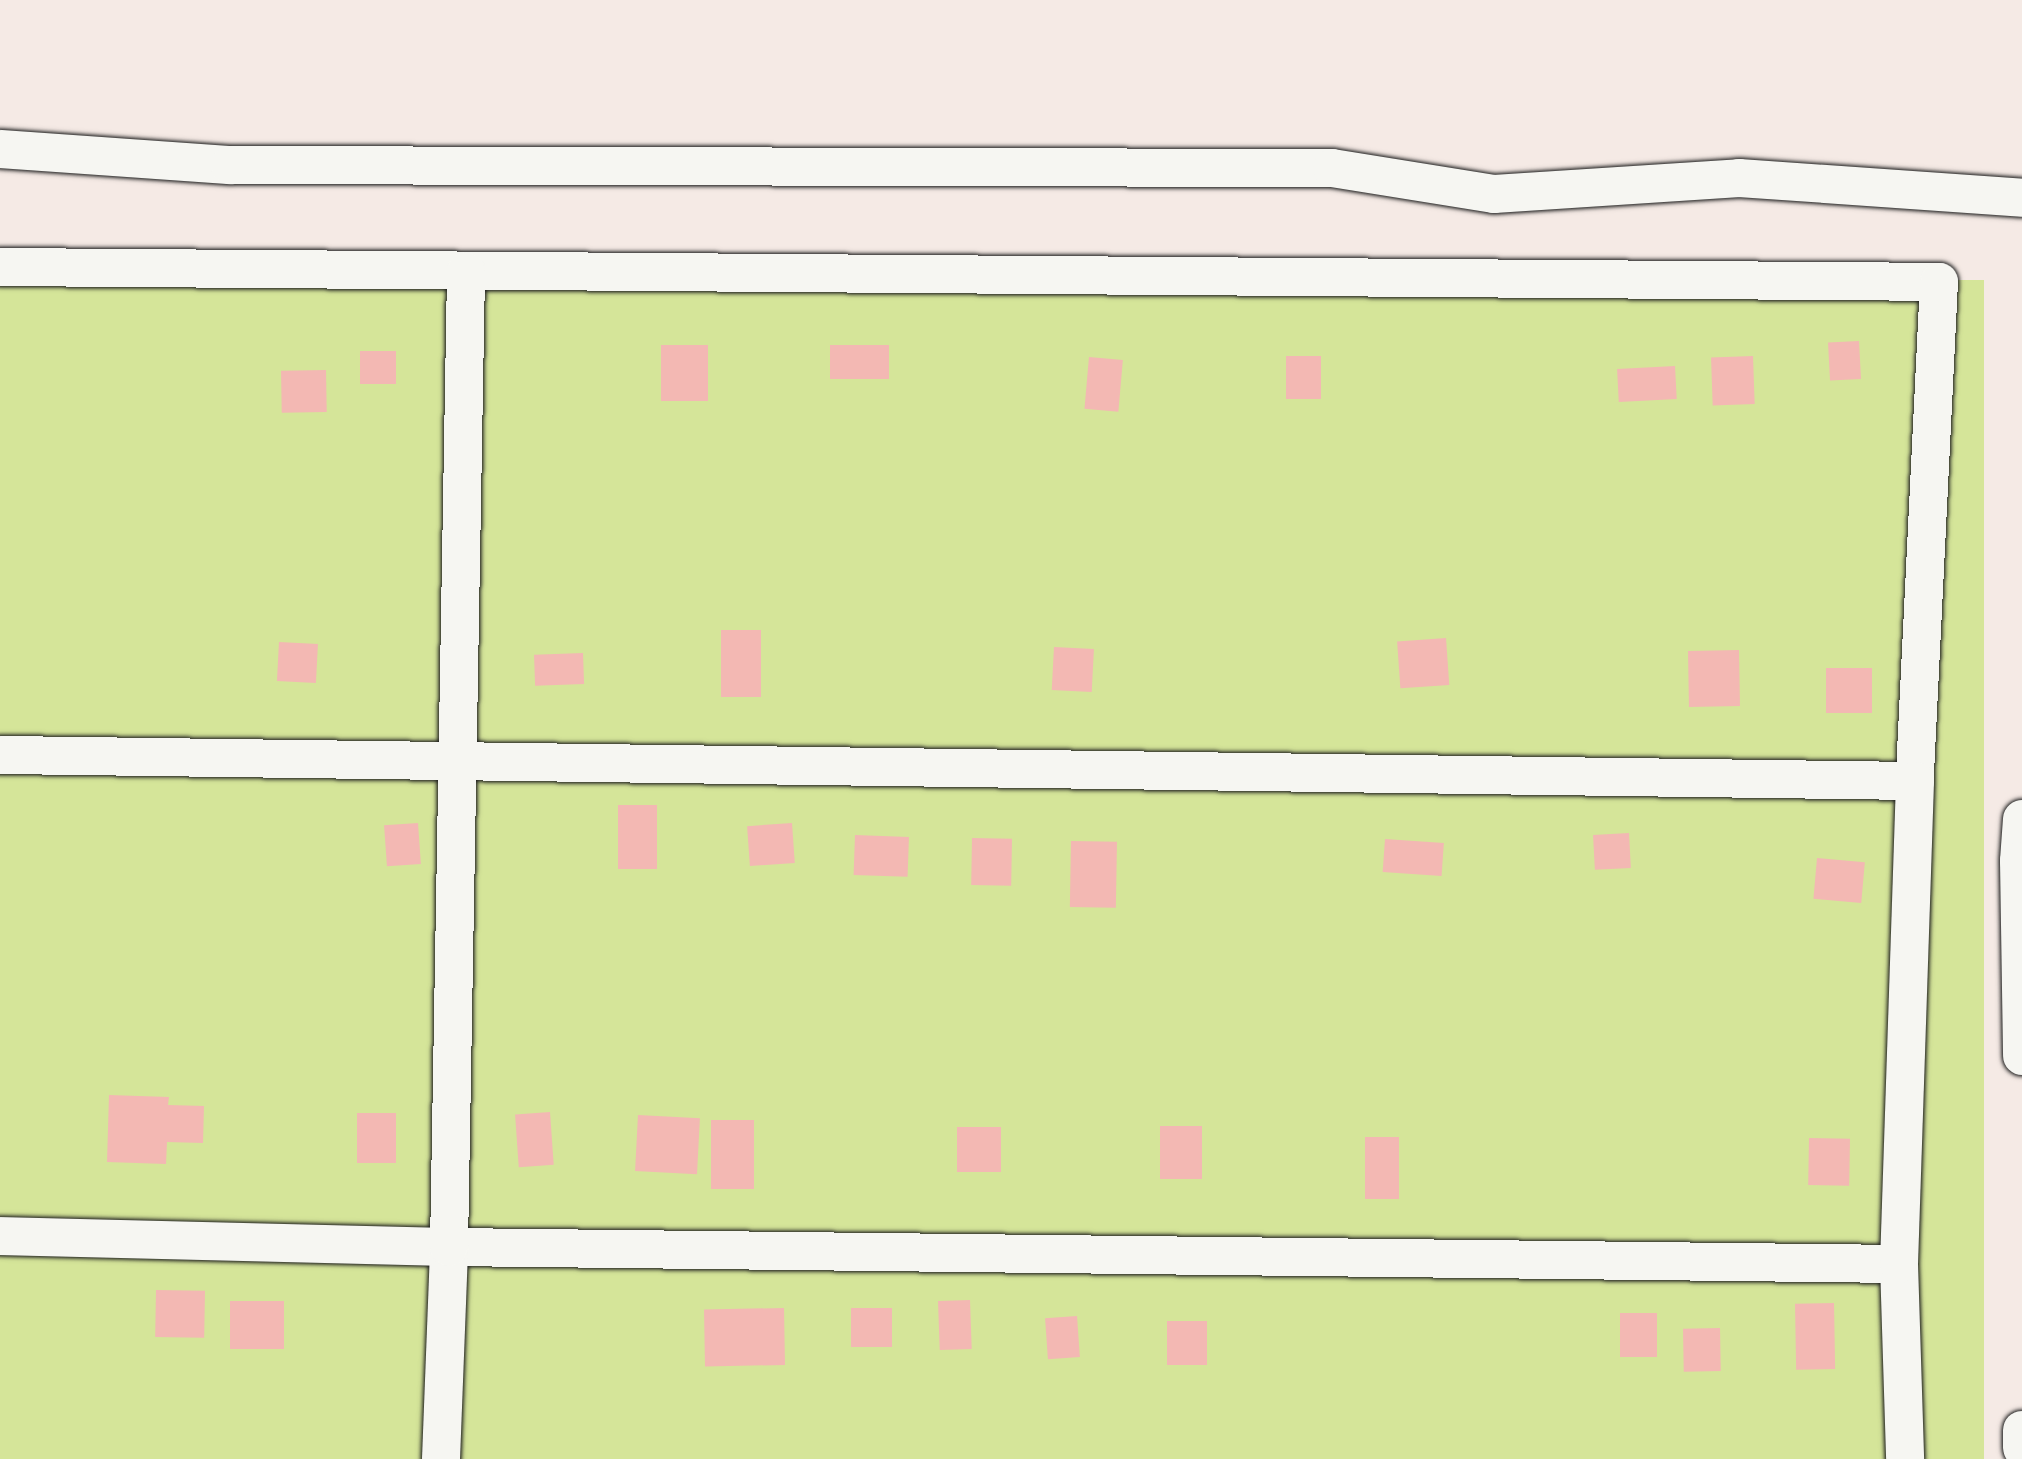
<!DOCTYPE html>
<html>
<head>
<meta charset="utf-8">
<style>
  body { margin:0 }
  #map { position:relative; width:2022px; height:1459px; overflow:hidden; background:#f5eae5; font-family:"Balsamiq Sans",sans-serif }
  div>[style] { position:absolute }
  .green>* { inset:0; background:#d5e599; transform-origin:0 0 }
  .building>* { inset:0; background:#f3b8b3; transform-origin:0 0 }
  .roads { filter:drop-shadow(0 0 2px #1c1c1c) drop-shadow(0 0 2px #1c1c1c) }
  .minor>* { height:38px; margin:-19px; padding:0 19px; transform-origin:19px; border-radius:19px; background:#f6f6f2 }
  span { translate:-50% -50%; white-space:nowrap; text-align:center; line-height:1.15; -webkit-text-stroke:6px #f6f6f2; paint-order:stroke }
</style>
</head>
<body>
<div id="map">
  <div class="green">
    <i style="left:0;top:280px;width:1984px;height:1179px"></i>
  </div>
  <div class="building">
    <i style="left:1859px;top:341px;width:38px;height:31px;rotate:87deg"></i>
    <i style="left:708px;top:345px;width:56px;height:47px;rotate:90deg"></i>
    <i style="left:889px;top:345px;width:34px;height:59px;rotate:90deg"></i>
    <i style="left:360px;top:351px;width:36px;height:33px"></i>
    <i style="left:1286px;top:356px;width:35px;height:43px"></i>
    <i style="left:1753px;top:356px;width:48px;height:42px;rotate:88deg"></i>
    <i style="left:1089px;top:357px;width:34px;height:52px;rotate:5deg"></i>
    <i style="left:1675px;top:366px;width:33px;height:58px;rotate:87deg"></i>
    <i style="left:326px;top:370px;width:42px;height:45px;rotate:89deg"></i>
    <i style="left:721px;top:630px;width:40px;height:67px"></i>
    <i style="left:1446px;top:638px;width:47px;height:49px;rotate:86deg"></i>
    <i style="left:279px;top:642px;width:39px;height:39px;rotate:3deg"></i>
    <i style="left:1054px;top:647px;width:40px;height:43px;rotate:3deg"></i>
    <i style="left:1739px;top:650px;width:56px;height:51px;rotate:89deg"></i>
    <i style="left:583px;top:653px;width:31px;height:49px;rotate:88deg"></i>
    <i style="left:1826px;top:668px;width:46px;height:45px"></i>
    <i style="left:618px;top:805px;width:39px;height:64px"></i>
    <i style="left:418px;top:823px;width:41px;height:34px;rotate:86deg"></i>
    <i style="left:792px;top:823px;width:40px;height:45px;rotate:86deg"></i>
    <i style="left:1629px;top:833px;width:35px;height:36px;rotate:87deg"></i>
    <i style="left:855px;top:835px;width:54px;height:40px;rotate:2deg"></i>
    <i style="left:972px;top:838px;width:40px;height:47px;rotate:1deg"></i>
    <i style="left:1385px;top:839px;width:59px;height:33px;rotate:4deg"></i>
    <i style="left:1071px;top:841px;width:46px;height:66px;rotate:1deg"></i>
    <i style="left:1817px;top:858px;width:48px;height:41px;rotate:5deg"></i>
    <i style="clip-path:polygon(109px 1095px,169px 1097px,168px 1105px,204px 1106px,203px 1143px,167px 1142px,166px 1164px,107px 1162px)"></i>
    <i style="left:550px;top:1112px;width:53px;height:35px;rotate:86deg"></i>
    <i style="left:357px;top:1113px;width:39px;height:50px"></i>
    <i style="left:638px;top:1115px;width:62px;height:56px;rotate:3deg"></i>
    <i style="left:711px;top:1120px;width:43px;height:69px"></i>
    <i style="left:1160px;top:1126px;width:42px;height:53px"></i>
    <i style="left:957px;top:1127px;width:44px;height:45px"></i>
    <i style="left:1365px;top:1137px;width:34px;height:62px"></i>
    <i style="left:1809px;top:1138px;width:41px;height:47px;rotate:1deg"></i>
    <i style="left:156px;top:1290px;width:49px;height:47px;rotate:1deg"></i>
    <i style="left:970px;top:1300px;width:49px;height:32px;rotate:88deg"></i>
    <i style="left:230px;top:1301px;width:54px;height:48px"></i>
    <i style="left:1834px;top:1303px;width:66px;height:39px;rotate:89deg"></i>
    <i style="left:784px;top:1308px;width:57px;height:80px;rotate:89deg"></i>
    <i style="left:851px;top:1308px;width:41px;height:39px"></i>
    <i style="left:1657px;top:1313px;width:44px;height:37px;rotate:90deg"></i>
    <i style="left:1077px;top:1316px;width:41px;height:32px;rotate:86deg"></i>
    <i style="left:1167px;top:1321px;width:40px;height:44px"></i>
    <i style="left:1720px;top:1328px;width:43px;height:37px;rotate:89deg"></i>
  </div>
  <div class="roads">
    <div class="minor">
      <i style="left:0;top:149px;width:231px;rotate:4deg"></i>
      <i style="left:230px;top:165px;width:1102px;rotate:0.16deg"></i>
      <i style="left:1332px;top:168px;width:164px;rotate:9.1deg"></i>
      <i style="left:1494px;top:194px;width:246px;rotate:-3.7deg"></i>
      <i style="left:1739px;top:178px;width:284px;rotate:4deg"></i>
      <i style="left:0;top:267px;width:1939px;rotate:0.44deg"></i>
      <i style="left:1939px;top:282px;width:500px;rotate:92.8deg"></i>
      <i style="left:1915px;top:781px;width:1915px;rotate:-179.22deg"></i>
      <i style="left:2022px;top:819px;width:42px;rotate:94.1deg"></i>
      <i style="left:2019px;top:861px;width:195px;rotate:89.1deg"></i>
      <i style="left:0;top:1236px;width:449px;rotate:1.4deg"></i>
      <i style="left:449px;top:1247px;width:1450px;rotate:0.67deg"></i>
      <i style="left:1899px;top:1264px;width:195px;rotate:88.2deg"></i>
      <i style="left:1899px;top:1264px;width:483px;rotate:-88.1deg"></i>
      <i style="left:2022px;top:1430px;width:18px;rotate:90deg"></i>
      <i style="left:441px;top:1459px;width:212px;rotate:-87.8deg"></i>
      <i style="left:449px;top:1247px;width:976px;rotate:-89deg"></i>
    </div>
  </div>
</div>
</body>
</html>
